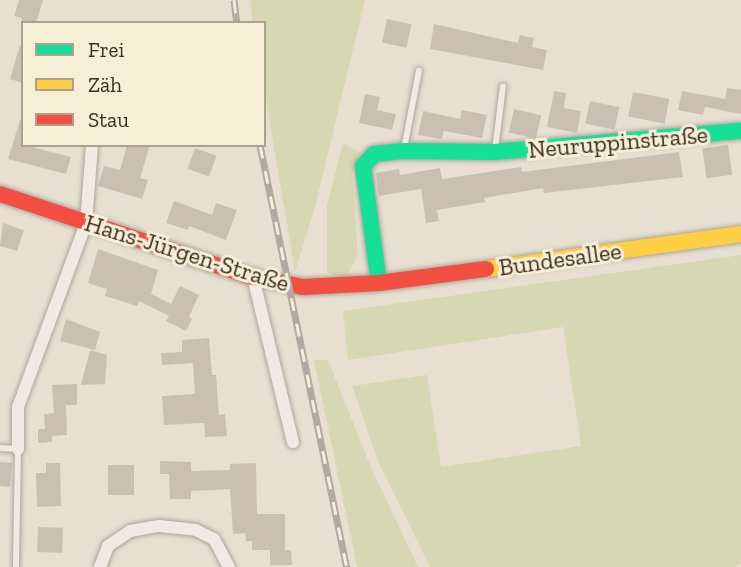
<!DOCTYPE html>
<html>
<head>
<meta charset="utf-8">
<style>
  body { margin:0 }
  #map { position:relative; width:741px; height:567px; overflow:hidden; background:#e7e0d1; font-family:"Zilla Slab",serif }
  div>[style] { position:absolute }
  .green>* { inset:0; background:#d6d7b3 }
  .building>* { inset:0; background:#cbbfb2; transform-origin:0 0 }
  .roads { filter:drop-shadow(0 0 2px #ada599) drop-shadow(0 0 2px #ada599) }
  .lane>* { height:6px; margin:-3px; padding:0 3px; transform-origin:3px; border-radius:3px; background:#efebe3 }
  .street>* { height:12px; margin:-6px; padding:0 6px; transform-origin:6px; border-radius:6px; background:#efebe3 }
  .fast>* { height:16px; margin:-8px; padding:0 8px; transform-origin:8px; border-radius:8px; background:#16e098 }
  .slow>* { height:16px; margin:-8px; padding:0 8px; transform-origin:8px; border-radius:8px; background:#ffcf43 }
  .jam>* { height:16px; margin:-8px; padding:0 8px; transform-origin:8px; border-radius:8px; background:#f24e42 }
  .rail>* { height:7px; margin-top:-3.5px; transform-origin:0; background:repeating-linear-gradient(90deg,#f7eed8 0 13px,#afaaa2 0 26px); box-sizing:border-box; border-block:2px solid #afaaa2 }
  span { translate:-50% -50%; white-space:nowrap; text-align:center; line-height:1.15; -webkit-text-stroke:6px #f7eed8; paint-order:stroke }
  .street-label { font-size:24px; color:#3d2e20 }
  .legend { position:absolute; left:21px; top:21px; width:245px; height:126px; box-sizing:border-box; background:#f7eed8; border:2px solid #ada18e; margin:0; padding:9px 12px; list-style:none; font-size:21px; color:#3d2e20 }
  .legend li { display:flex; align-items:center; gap:14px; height:35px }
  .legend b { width:35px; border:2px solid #ada18e }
</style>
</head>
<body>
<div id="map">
  <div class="green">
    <i style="clip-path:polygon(250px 0,365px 0,315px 207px,295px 272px,264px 88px,264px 23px,253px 23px)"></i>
    <i style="clip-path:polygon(343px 143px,361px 153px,352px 172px,358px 255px,347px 276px,337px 276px,327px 272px,327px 206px)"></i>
    <i style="clip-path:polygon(741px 255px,741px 564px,734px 567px,430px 567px,378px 461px,352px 386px,427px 375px,441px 467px,581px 446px,563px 327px,348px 360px,343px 311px)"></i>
    <i style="clip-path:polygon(314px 360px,328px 360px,370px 465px,418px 567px,357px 567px)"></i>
  </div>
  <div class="building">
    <i style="clip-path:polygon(19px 0,43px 0,36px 23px,21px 23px,22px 18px,14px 16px)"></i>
    <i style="left:387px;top:19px;width:25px;height:24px;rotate:12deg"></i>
    <i style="clip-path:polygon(434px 24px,518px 43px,520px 35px,534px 38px,532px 47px,547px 50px,543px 70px,430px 49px)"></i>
    <i style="clip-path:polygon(20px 45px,23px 45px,23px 83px,10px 79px)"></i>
    <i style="clip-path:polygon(727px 88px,741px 90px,741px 114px,705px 107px,703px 115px,678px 110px,682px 91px,725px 99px)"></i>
    <i style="clip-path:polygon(554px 91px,566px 93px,564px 108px,581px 111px,577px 133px,547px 127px)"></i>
    <i style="left:633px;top:92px;width:37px;height:25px;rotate:11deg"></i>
    <i style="clip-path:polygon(365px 94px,380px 97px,377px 110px,396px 114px,392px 130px,359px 123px)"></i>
    <i style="left:590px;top:101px;width:30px;height:23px;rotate:12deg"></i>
    <i style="left:514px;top:109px;width:28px;height:24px;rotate:13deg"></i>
    <i style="clip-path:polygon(462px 110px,487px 115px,482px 138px,444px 131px,442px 139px,418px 135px,423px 111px,460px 119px)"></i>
    <i style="clip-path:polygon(20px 120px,23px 120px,23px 145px,71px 157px,66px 174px,8px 159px)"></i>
    <i style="clip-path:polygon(127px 145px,150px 145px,140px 178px,148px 180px,142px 199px,98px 186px,104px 166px,120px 170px)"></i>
    <i style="left:728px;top:145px;width:30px;height:26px;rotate:82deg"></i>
    <i style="left:195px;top:148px;width:23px;height:22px;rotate:20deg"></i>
    <i style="clip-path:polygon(679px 152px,683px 177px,544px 193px,543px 188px,484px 198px,485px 202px,437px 210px,439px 221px,426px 223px,421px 189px,379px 196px,376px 173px,399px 169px,400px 175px,440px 168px,442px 179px,521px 167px,522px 172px)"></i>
    <i style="clip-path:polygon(174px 201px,212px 215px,216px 203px,237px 210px,226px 240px,189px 226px,188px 230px,166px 223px)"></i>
    <i style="clip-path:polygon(3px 223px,24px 230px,17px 251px,0 246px)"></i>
    <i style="clip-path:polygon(98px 249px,158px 270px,151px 294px,171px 304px,180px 286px,199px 295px,189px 317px,192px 319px,186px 331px,166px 321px,169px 316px,139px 301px,137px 306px,105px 296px,107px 289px,88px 283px)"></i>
    <i style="clip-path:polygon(66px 319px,100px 332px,95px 350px,60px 341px)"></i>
    <i style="clip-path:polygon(209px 338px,212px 375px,216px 375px,219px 415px,225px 414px,227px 436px,205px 437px,204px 423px,164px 425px,162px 396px,195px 394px,193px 363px,162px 365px,161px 353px,182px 352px,182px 340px)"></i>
    <i style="clip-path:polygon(90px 350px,107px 355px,105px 384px,81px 385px)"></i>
    <i style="clip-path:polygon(77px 384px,77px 405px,66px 405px,67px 435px,52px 436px,52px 442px,38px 443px,38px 429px,45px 429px,44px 414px,54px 413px,52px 385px)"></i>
    <i style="clip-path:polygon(160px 461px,191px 462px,191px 471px,230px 470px,230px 464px,256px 463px,257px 514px,285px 514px,285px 550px,291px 550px,292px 565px,270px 565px,270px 550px,252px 550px,252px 541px,246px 541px,245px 533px,233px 534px,230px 489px,191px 491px,191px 499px,170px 499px,169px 474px,160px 474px)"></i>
    <i style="left:0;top:462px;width:12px;height:24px;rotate:5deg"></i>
    <i style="clip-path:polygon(46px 463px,60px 463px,61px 506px,37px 507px,36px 473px,46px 473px)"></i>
    <i style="left:108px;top:465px;width:26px;height:30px"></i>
    <i style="left:38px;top:527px;width:25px;height:25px;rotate:2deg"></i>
  </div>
  <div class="roads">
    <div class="lane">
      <i style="left:404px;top:149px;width:80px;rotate:-79.2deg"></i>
      <i style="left:495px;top:150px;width:64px;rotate:-82.9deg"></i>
      <i style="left:0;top:448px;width:18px;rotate:3deg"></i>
      <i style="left:18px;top:449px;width:118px;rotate:91deg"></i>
    </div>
    <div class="street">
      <i style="left:253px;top:277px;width:170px;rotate:76.4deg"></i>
      <i style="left:18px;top:449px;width:42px;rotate:-90deg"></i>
      <i style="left:18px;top:407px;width:196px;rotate:-69.7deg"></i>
      <i style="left:86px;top:223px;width:78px;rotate:-85.6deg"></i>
      <i style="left:100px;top:567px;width:22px;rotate:-69deg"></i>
      <i style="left:108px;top:546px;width:27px;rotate:-34deg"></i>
      <i style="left:130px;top:531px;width:29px;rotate:-10deg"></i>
      <i style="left:159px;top:526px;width:37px;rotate:6deg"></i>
      <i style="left:196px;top:530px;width:20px;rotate:27deg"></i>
      <i style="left:214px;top:539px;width:32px;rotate:62deg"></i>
    </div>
    <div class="fast">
      <i style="left:379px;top:283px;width:118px;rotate:-97.8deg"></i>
      <i style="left:363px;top:166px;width:16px;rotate:-47deg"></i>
      <i style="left:374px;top:154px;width:30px;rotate:-6deg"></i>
      <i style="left:404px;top:151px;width:90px;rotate:0.6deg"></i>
      <i style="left:494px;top:152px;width:248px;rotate:-4.9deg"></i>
    </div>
    <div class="slow">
      <i style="left:486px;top:269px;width:257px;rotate:-7.8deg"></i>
    </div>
    <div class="jam">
      <i style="left:0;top:194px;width:266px;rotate:18.2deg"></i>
      <i style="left:253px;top:277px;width:51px;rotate:11.3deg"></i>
      <i style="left:303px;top:287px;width:76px;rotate:-3deg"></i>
      <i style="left:379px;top:283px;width:108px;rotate:-7.5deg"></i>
    </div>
  </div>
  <div class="rail">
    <i style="left:234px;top:0;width:23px;rotate:83deg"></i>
    <i style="left:260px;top:145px;width:431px;rotate:78.4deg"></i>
  </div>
  <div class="street-label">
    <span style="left:618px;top:142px;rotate:-5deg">Neuruppinstraße</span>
    <span style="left:187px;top:253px;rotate:17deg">Hans-Jürgen-Straße</span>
    <span style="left:560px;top:259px;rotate:-8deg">Bundesallee</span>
  </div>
  <ul class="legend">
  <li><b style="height:9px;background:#16e098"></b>Frei</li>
  <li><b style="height:9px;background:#ffcf43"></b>Zäh</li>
  <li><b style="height:9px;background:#f24e42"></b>Stau</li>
  </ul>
</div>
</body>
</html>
